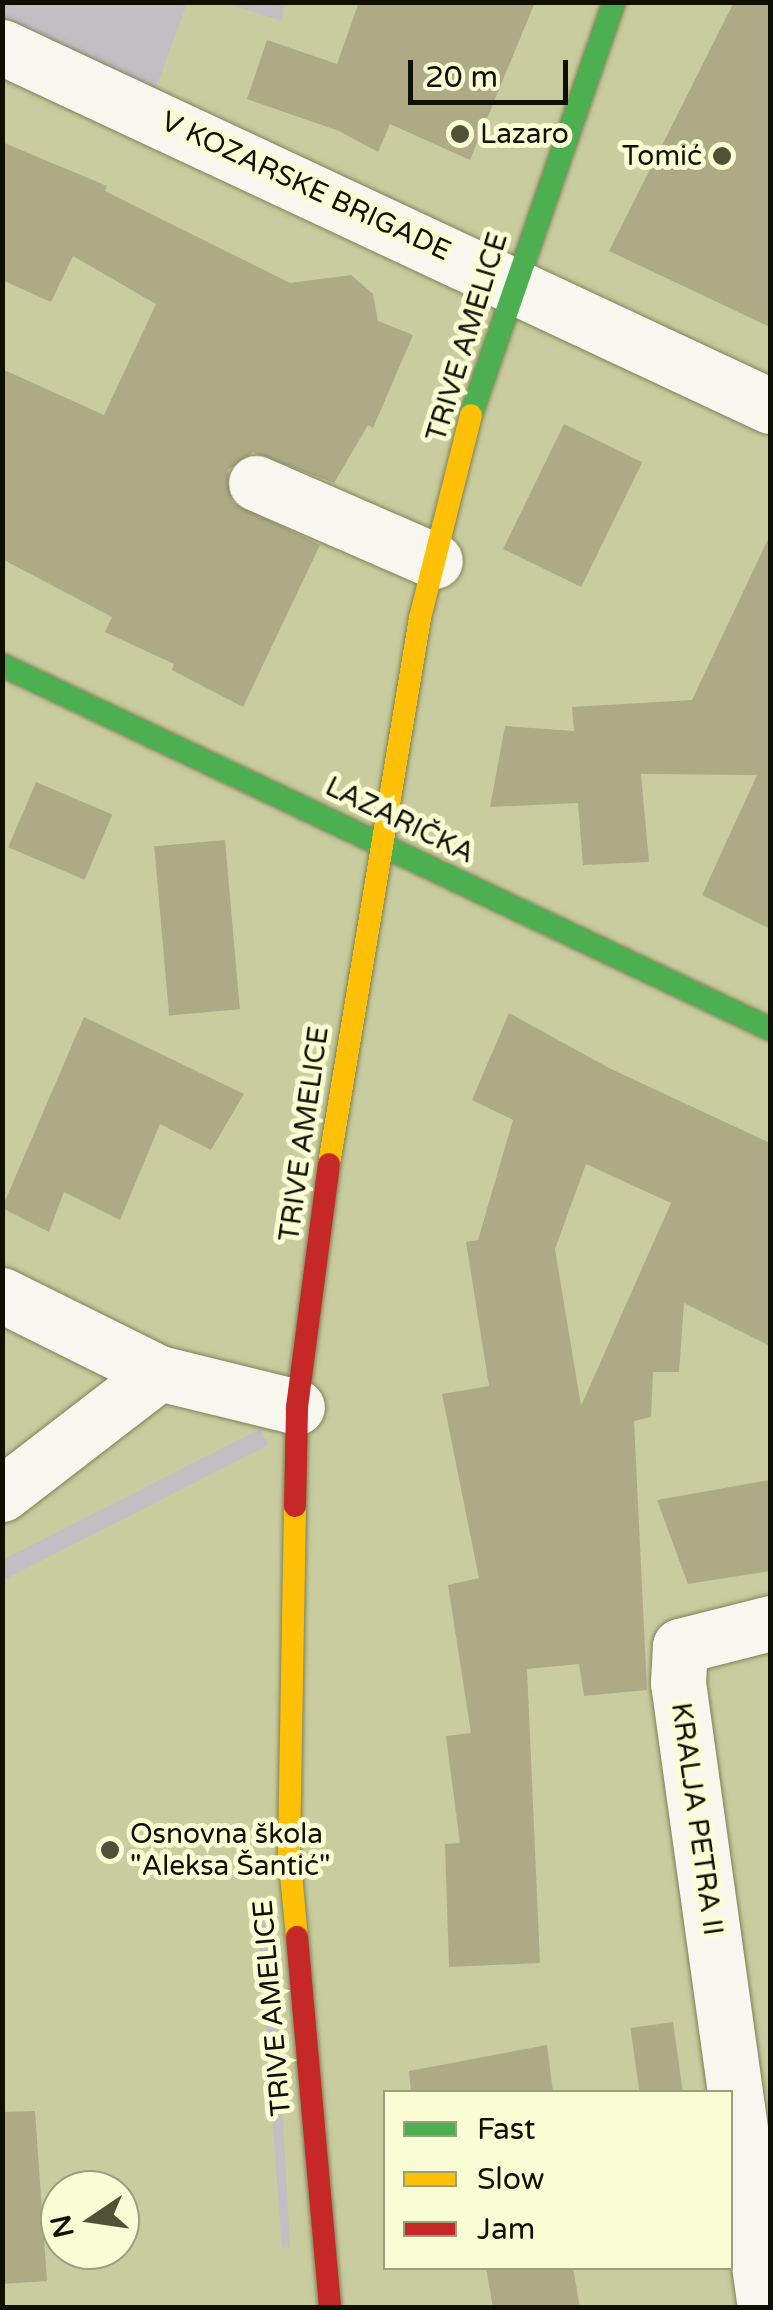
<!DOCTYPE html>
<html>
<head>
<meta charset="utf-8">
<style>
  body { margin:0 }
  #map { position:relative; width:773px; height:2310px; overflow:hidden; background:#c9cc9e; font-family:"Varela Round",sans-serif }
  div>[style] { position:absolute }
  .green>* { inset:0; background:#c1bec4; transform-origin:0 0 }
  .building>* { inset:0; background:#aeaa86; transform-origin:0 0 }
  .roads { filter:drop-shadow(0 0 2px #7f8159) drop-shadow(0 0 2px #7f8159) }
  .street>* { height:55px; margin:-27.5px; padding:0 27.5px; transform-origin:27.5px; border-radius:27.5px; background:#f7f7f0 }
  .fast>* { height:22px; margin:-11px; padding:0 11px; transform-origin:11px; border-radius:11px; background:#4caf50 }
  .slow>* { height:22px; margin:-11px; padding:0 11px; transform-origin:11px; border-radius:11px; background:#ffc107 }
  .jam>* { height:22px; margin:-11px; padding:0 11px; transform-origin:11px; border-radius:11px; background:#c62828 }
  .dots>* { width:28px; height:28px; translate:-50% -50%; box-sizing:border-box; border:5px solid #f9fdd4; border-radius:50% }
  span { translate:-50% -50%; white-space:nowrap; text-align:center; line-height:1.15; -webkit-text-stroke:10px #f9fdd4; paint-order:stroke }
  .poi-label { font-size:28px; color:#0f1000 }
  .left { translate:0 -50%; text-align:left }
  .right { translate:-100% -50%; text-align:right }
  .street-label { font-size:28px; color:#0f1000 }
  .frame { position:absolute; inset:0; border:5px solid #0f1000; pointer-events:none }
  .legend { position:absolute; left:383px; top:2090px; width:350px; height:180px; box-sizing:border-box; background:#f9fdd4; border:2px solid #9b9e7f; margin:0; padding:12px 18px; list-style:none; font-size:30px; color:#0f1000 }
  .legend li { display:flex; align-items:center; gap:20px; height:50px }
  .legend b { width:50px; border:2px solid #9b9e7f }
  .north { position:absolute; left:40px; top:2170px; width:100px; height:100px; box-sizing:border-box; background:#f9fdd4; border:2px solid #9b9e7f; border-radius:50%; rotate:257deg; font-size:28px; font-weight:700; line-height:40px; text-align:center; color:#0f1000 }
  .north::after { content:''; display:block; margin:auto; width:35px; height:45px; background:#505237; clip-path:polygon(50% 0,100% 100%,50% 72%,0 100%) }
  .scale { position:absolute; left:408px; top:60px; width:160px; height:45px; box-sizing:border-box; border:5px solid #0f1000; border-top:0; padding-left:12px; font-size:30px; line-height:35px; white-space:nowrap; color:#0f1000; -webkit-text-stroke:8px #f9fdd4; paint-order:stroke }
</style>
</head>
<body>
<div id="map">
  <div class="green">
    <i style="clip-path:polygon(3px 3px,187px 3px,156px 88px,3px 17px)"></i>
    <i style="clip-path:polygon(227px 3px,284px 3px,281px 21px)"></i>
    <i style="left:260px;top:1429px;width:18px;height:374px;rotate:63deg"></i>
    <i style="clip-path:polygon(256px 1895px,271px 1910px,290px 2247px,282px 2248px)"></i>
  </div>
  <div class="building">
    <i style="clip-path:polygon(359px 2px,535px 2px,470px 160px,390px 124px,378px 152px,339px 131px,247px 99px,267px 40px,337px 64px)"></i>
    <i style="clip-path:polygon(734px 2px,770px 2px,770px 327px,609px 251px)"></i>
    <i style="clip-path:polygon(2px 142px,107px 186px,105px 191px,290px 283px,351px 275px,373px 294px,378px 321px,413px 335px,373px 428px,368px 425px,334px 483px,253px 452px,228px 470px,232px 502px,320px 545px,243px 707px,172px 670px,174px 664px,105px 632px,112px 617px,2px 559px,2px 369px,104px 415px,156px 304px,73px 256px,51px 302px,2px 280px)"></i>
    <i style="left:564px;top:424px;width:87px;height:139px;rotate:26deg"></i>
    <i style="clip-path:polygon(770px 535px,770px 929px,702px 895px,757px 775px,641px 774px,649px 862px,583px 865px,578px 803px,490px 807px,505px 726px,574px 731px,572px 707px,692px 700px)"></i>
    <i style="left:36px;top:782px;width:83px;height:71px;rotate:23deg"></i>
    <i style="left:225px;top:840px;width:170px;height:71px;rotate:85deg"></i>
    <i style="clip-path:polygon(evenodd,509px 1013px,609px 1068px,770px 1143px,770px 1346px,684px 1303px,679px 1372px,653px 1372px,651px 1417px,634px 1421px,647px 1690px,584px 1696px,579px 1664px,527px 1669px,540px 1963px,449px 1967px,445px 1844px,460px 1843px,446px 1736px,471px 1733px,448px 1585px,479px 1578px,442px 1394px,489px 1386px,466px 1242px,478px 1240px,513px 1120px,472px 1100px,509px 1013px,586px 1164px,671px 1203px,581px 1406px,555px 1249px,586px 1164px)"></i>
    <i style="clip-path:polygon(84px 1017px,244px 1094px,211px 1150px,160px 1124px,120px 1220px,64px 1192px,49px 1232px,2px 1208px)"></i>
    <i style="clip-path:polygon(770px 1480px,770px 1571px,688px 1584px,657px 1500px)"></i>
    <i style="left:673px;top:2022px;width:71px;height:43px;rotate:82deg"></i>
    <i style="clip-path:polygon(547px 2045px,553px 2092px,411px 2092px,409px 2071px)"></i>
    <i style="clip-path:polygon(35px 2111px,47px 2281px,2px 2284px,2px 2112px)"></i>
    <i style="clip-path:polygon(486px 2268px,573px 2268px,580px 2308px,493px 2308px)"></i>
  </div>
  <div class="roads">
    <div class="street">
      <i style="left:2px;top:47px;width:848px;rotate:25.05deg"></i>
      <i style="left:256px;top:483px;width:195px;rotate:23.5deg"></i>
      <i style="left:2px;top:1295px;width:175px;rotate:26.4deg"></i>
      <i style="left:159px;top:1373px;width:142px;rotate:13.8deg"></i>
      <i style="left:2px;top:1494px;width:198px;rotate:-37.6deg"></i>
      <i style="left:765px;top:2308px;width:631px;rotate:-97.92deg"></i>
      <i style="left:678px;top:1683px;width:37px;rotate:-87deg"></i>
      <i style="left:680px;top:1646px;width:93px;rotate:-14.3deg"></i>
    </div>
    <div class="fast">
      <i style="left:471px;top:415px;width:437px;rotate:-70.9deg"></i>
      <i style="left:2px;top:665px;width:850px;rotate:25.36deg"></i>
    </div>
    <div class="slow">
      <i style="left:329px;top:1164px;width:554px;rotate:-80.54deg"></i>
      <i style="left:420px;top:618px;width:209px;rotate:-75.9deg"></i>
      <i style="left:295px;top:1506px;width:347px;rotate:91deg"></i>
      <i style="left:289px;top:1853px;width:84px;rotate:84.6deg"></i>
    </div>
    <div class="jam">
      <i style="left:295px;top:1506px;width:99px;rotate:-88.8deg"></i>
      <i style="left:297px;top:1407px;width:245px;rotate:-82.5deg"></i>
      <i style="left:297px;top:1937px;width:372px;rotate:84.9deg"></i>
    </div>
  </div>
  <div class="dots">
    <i style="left:460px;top:134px;background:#505237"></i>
    <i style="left:722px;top:156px;background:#505237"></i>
    <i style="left:110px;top:1850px;background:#505237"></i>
  </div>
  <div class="poi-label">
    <span class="left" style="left:480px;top:134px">Lazaro</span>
    <span class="right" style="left:702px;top:156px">Tomić</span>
    <span class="left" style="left:130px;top:1850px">Osnovna škola<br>"Aleksa Šantić"</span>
  </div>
  <div class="street-label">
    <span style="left:306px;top:186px;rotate:25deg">V KOZARSKE BRIGADE</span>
    <span style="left:467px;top:337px;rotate:-73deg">TRIVE AMELICE</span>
    <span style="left:400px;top:820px;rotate:26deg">LAZARIČKA</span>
    <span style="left:304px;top:1134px;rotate:-82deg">TRIVE AMELICE</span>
    <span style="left:697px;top:1819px;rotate:82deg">KRALJA PETRA II</span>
    <span style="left:272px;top:2008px;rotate:-95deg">TRIVE AMELICE</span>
  </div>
  <div class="frame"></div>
  <ul class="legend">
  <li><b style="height:12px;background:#4caf50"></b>Fast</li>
  <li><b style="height:12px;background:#ffc107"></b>Slow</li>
  <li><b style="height:12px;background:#c62828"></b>Jam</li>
  </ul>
  <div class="north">N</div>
  <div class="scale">20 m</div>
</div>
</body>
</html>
